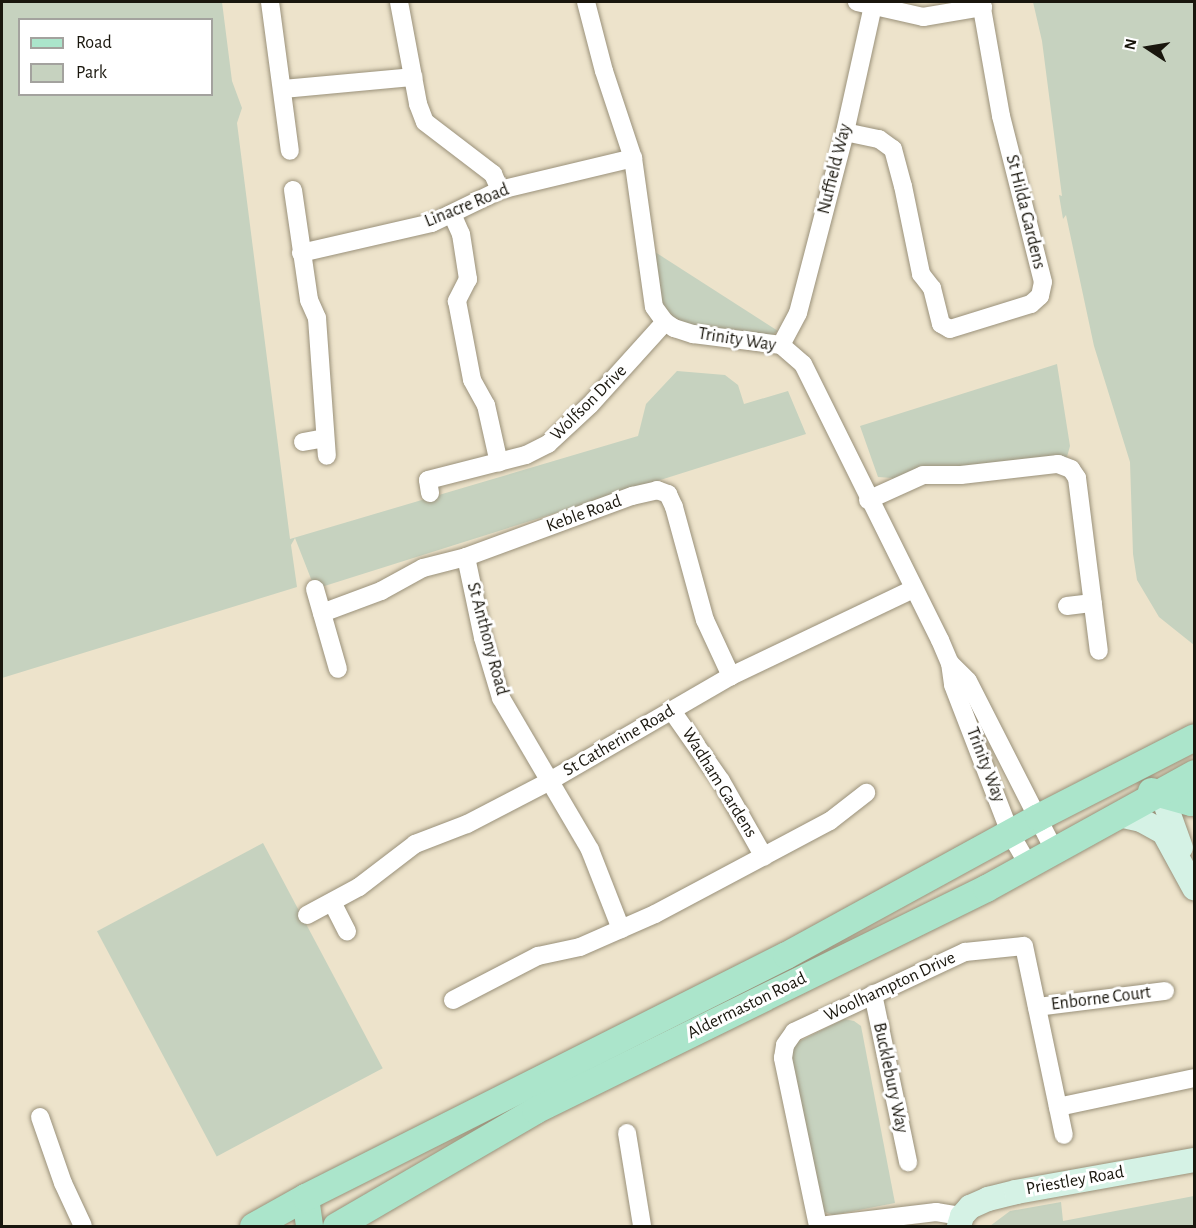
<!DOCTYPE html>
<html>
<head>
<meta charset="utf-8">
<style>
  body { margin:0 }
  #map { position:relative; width:1196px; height:1228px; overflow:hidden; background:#ede3cb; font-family:"Alegreya Sans",sans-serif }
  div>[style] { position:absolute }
  .green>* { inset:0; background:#c6d2bf; transform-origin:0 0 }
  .roads { filter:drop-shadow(0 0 2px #9a917a) drop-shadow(0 0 2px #9a917a) }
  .street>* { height:18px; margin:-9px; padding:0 9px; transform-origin:9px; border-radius:9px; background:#fff }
  .secondary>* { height:24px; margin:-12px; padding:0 12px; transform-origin:12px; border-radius:12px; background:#d5f2e5 }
  .primary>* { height:27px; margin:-13.5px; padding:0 13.5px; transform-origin:13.5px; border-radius:13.5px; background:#abe5cb }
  span { translate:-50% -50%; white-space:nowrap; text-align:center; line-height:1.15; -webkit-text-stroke:6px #fff; paint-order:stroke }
  .street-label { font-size:18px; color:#19160d }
  .frame { position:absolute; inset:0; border:3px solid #19160d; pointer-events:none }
  .legend { position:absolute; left:18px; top:18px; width:195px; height:78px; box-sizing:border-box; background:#fff; border:2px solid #a3a29e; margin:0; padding:8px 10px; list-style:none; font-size:18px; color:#19160d }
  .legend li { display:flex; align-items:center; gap:12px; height:30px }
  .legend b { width:30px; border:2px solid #a3a29e }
  .north { position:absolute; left:1118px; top:18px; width:60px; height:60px; -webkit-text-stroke:4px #fff; paint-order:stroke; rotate:282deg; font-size:16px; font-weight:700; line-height:24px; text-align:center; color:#19160d }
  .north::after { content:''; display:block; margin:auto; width:21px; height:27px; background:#19160d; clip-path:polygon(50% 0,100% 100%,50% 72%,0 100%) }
</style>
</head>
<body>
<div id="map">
  <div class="green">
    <i style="clip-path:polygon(evenodd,2px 2px,222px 2px,232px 81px,242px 108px,237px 123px,290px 539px,638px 436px,646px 404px,677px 371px,725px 375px,738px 385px,744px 404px,788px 391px,806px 434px,315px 589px,295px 538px,291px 545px,297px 587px,2px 678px,2px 2px,20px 20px,212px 20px,212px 94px,20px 94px,20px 20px)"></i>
    <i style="clip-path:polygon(1033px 2px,1194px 2px,1194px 645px,1159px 617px,1137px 580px,1133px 554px,1130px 462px,1094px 346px,1066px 215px,1063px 219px,1059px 195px,1062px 196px,1042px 41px)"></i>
    <i style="clip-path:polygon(655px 252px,778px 331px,768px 338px,675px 323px,659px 302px)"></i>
    <i style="clip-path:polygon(1057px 364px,1070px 446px,1065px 464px,896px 482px,892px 478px,878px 477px,860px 426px)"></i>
    <i style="left:263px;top:843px;width:255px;height:188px;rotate:62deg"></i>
    <i style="clip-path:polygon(844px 1019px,854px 1021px,861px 1026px,895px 1203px,833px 1215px,822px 1211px,791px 1054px,796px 1043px)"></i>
    <i style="clip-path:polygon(1194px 1196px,1194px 1226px,990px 1226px,1010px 1211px,1061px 1202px,1063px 1221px)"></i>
  </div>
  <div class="roads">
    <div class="street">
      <i style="left:270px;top:2px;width:150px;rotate:82.4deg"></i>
      <i style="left:399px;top:2px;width:104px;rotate:79.4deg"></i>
      <i style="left:418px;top:104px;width:19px;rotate:69deg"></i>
      <i style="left:425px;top:122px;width:86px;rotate:37.4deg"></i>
      <i style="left:493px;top:174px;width:17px;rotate:66deg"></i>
      <i style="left:586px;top:2px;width:71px;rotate:75.4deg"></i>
      <i style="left:604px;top:71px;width:92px;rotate:71.6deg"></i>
      <i style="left:633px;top:158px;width:150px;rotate:82deg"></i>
      <i style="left:654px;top:307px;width:19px;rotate:54deg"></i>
      <i style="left:665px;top:322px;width:11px;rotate:34deg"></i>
      <i style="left:674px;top:328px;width:20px;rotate:18deg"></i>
      <i style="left:693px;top:334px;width:89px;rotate:7.1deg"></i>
      <i style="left:781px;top:345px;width:29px;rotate:41deg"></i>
      <i style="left:803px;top:364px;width:308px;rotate:63.6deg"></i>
      <i style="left:940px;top:640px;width:25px;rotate:67deg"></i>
      <i style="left:950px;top:663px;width:22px;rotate:82deg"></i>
      <i style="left:953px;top:685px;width:159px;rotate:68.9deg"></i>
      <i style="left:1010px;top:833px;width:36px;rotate:60deg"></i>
      <i style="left:857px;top:2px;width:68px;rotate:12.8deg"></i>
      <i style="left:923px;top:17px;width:61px;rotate:-9.5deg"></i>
      <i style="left:284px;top:89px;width:130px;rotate:-5.3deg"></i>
      <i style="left:845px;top:132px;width:35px;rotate:12deg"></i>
      <i style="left:879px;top:139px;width:17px;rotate:36deg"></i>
      <i style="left:893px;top:149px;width:38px;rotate:75deg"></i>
      <i style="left:903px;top:186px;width:90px;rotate:78.4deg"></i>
      <i style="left:921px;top:274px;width:18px;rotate:52deg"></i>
      <i style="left:932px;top:288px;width:37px;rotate:76deg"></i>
      <i style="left:941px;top:324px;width:10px;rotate:29deg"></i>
      <i style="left:950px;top:329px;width:85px;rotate:-17.2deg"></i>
      <i style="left:1031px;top:304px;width:12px;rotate:-42deg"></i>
      <i style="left:1040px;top:296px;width:14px;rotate:-78deg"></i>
      <i style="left:1043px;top:282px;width:171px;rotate:-104.2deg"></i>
      <i style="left:1001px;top:116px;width:116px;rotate:-100deg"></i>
      <i style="left:293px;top:190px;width:111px;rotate:81.7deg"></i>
      <i style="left:309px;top:300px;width:20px;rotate:66deg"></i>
      <i style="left:317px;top:318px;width:138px;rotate:85.9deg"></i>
      <i style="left:452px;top:214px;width:22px;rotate:66deg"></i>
      <i style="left:461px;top:234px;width:46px;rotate:81.2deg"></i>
      <i style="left:468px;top:279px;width:25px;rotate:117deg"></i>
      <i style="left:457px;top:301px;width:80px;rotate:79.2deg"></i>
      <i style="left:472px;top:380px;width:29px;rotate:61deg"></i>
      <i style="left:486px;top:405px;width:59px;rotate:77.4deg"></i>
      <i style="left:301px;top:253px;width:134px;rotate:-12.9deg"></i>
      <i style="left:432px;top:223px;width:76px;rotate:-25.9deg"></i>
      <i style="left:500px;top:190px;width:137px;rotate:-13.5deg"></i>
      <i style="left:781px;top:345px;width:36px;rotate:-62deg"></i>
      <i style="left:798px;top:313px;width:187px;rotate:-75.4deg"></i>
      <i style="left:845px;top:132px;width:129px;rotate:-77.5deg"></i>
      <i style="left:303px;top:442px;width:22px;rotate:-10deg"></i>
      <i style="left:430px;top:493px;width:13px;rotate:-99deg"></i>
      <i style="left:428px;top:480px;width:101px;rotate:-14.3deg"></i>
      <i style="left:526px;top:455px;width:25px;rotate:-27deg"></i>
      <i style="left:548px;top:444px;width:57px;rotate:-42.9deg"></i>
      <i style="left:590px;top:405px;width:112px;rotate:-47.9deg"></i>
      <i style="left:868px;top:500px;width:60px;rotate:-24.4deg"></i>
      <i style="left:923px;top:475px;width:38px"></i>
      <i style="left:961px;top:475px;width:98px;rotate:-6.5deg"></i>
      <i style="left:1058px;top:464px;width:14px;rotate:21deg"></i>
      <i style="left:1071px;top:469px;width:11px;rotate:56deg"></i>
      <i style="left:1077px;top:478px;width:174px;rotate:82.8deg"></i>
      <i style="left:466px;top:557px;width:83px;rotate:78.1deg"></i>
      <i style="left:483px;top:638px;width:63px;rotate:73.3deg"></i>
      <i style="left:501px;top:698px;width:176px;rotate:59.6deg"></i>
      <i style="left:590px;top:850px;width:85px;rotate:68.6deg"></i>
      <i style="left:315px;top:589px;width:83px;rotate:74deg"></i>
      <i style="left:1067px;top:606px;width:26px;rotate:-7deg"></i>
      <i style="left:322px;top:613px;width:63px;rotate:-20.4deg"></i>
      <i style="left:381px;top:591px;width:48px;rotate:-28.7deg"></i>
      <i style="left:423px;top:568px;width:44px;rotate:-14.3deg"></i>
      <i style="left:466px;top:557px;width:177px;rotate:-20.2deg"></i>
      <i style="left:632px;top:496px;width:26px;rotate:-13deg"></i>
      <i style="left:657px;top:490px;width:12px;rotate:20deg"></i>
      <i style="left:668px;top:494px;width:14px;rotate:65deg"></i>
      <i style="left:674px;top:507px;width:117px;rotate:74.7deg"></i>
      <i style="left:705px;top:620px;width:62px;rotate:65.1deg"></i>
      <i style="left:950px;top:663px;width:25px;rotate:45deg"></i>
      <i style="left:968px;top:681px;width:190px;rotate:63deg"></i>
      <i style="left:672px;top:711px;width:85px;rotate:55deg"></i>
      <i style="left:721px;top:781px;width:87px;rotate:60.5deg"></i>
      <i style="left:332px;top:902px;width:33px;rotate:63deg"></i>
      <i style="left:307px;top:915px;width:59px;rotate:-28.3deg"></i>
      <i style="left:359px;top:887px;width:71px;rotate:-37.5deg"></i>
      <i style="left:415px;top:844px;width:56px;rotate:-21deg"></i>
      <i style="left:467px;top:824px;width:91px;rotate:-27.4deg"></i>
      <i style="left:548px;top:782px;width:211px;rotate:-30.1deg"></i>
      <i style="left:731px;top:676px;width:202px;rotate:-25.5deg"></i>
      <i style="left:873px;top:994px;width:172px;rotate:78.2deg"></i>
      <i style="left:453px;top:1000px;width:96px;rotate:-27.4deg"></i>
      <i style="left:538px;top:956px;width:43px;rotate:-12.1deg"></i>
      <i style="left:580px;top:947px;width:82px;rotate:-23.7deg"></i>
      <i style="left:655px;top:914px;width:198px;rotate:-28deg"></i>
      <i style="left:830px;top:821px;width:46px;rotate:-37.9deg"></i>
      <i style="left:1037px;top:1007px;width:129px;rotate:-7.1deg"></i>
      <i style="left:1058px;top:1107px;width:139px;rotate:-12deg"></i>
      <i style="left:40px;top:1117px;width:70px;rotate:70.8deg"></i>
      <i style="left:63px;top:1183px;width:47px;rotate:65.1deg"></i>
      <i style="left:627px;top:1133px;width:94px;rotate:80.8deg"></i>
      <i style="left:818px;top:1226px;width:172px;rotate:-101.8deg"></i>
      <i style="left:783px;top:1058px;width:13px;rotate:-81deg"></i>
      <i style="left:785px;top:1045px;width:16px;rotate:-55deg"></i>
      <i style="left:794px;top:1032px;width:189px;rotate:-25.1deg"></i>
      <i style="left:965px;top:952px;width:59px;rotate:-5.8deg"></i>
      <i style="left:1024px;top:946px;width:193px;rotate:78.1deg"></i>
      <i style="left:819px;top:1226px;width:118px;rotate:-6.8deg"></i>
      <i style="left:936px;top:1212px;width:26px;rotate:9deg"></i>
    </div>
    <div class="secondary">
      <i style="left:1161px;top:792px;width:59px;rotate:70.3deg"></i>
      <i style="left:1119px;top:815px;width:23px;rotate:13deg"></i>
      <i style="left:1141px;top:820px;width:26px;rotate:29deg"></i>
      <i style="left:1164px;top:833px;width:63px;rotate:61.4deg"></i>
      <i style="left:959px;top:1226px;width:10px;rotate:-73deg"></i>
      <i style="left:962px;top:1216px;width:12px;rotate:-48deg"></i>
      <i style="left:970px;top:1207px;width:20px;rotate:-24deg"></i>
      <i style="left:988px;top:1199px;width:29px;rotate:-14deg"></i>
      <i style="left:1016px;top:1192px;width:181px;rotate:-10.2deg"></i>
    </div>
    <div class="primary">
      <i style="left:1151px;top:791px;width:41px;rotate:15.4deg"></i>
      <i style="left:1191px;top:802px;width:6px;rotate:-59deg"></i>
      <i style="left:305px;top:1197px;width:29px;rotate:82deg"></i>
      <i style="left:253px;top:1226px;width:60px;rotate:-29.1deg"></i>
      <i style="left:305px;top:1197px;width:538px;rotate:-26.71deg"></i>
      <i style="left:786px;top:955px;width:287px;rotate:-28.7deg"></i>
      <i style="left:1038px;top:817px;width:175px;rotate:-27.1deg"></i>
      <i style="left:336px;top:1226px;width:230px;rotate:-30.2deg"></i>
      <i style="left:535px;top:1110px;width:503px;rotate:-26.21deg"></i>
      <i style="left:986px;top:888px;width:238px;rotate:-28.9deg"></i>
    </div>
  </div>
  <div class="street-label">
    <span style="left:835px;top:169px;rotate:-76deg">Nuffield Way</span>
    <span style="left:467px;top:206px;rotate:-22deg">Linacre Road</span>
    <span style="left:1025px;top:212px;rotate:76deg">St Hilda Gardens</span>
    <span style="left:737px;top:340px;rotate:9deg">Trinity Way</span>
    <span style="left:589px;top:403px;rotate:-45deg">Wolfson Drive</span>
    <span style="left:584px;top:514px;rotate:-20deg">Keble Road</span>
    <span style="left:487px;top:639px;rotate:75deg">St Anthony Road</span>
    <span style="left:619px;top:741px;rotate:-30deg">St Catherine Road</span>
    <span style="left:985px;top:765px;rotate:69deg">Trinity Way</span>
    <span style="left:719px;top:783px;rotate:58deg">Wadham Gardens</span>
    <span style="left:890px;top:987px;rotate:-25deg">Woolhampton Drive</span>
    <span style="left:1101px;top:999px;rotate:-7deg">Enborne Court</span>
    <span style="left:747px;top:1006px;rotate:-26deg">Aldermaston Road</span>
    <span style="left:890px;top:1078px;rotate:78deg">Bucklebury Way</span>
    <span style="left:1075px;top:1181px;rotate:-10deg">Priestley Road</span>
  </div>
  <div class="frame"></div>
  <ul class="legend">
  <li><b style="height:8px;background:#abe5cb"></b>Road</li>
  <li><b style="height:16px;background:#c6d2bf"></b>Park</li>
  </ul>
  <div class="north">N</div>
</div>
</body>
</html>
